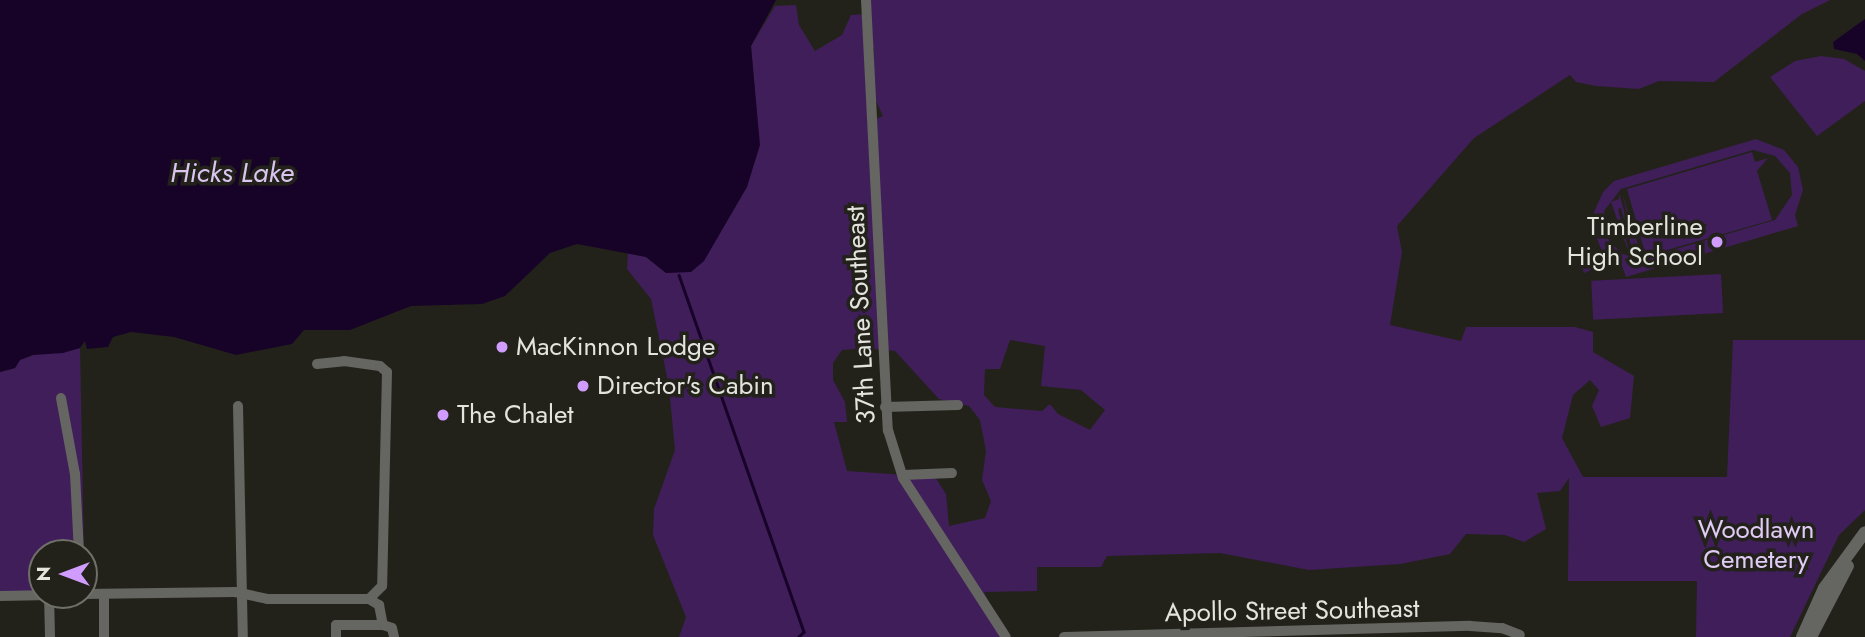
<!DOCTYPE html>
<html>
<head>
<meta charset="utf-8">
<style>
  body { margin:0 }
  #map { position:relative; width:1865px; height:637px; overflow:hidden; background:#22221a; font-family:Jost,sans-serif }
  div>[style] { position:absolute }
  .green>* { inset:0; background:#401e5a; transform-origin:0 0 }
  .water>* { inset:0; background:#180328 }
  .stream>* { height:2.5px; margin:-1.25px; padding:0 1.25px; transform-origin:1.25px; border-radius:1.25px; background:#180328 }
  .minor>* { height:10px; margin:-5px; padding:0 5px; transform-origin:5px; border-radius:5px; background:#656561 }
  .tertiary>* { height:12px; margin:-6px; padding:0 6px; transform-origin:6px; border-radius:6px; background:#656561 }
  .dots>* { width:19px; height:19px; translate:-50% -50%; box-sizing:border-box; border:4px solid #22221a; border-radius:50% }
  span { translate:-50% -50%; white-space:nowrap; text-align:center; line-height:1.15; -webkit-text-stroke:7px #22221a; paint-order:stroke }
  .poi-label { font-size:26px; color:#e3e4de }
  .right { translate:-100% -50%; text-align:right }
  .left { translate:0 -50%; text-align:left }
  .street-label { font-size:26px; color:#e3e4de }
  .park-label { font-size:26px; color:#e0cbf5 }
  .water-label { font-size:28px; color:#dac5f0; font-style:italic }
  .north { position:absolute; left:28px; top:539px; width:70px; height:70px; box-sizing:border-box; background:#22221a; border:2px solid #6f7068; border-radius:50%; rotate:270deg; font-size:19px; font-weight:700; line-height:28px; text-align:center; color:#e3e4de }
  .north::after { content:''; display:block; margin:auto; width:24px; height:32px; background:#d09dfe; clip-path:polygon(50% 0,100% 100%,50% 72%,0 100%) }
</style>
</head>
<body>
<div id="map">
  <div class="green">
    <i style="clip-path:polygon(evenodd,866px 0,1830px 0,1802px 14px,1714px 82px,1659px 81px,1639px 89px,1596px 86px,1576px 82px,1570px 75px,1474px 138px,1397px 226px,1402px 252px,1390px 325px,1461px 341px,1466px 327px,1575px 327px,1593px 332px,1593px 352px,1634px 376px,1630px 418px,1601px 427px,1592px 406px,1599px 390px,1590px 380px,1573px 395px,1562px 438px,1583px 477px,1727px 477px,1733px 340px,1865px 340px,1865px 510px,1839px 535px,1790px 637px,1696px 637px,1697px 581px,1568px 581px,1569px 478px,1560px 491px,1537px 493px,1546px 529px,1524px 542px,1505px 535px,1466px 534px,1450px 554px,1400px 564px,1309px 570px,1220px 553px,1107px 556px,1101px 567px,1037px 567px,1037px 591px,984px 592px,1006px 637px,679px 637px,686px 617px,653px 535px,654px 509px,675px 450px,669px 387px,651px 299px,627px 269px,628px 252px,646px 257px,666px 273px,755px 94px,751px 46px,775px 6px,796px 5px,799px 25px,815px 51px,842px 35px,851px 15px,867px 14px,866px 0,869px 47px,874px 48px,873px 94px,883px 116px,873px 120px,869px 47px,866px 0,1010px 340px,1045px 346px,1041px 386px,1081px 390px,1105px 410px,1090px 430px,1058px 414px,1050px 404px,1042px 411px,995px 407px,984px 395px,985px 369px,1000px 369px,1010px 340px,866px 0,865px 348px,895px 351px,939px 399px,969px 406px,980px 420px,986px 451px,982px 480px,991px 501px,985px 518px,949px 526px,946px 494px,935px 477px,847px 471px,834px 422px,847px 422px,845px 402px,833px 380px,833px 363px,842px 350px,865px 348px)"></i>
    <i style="clip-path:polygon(1821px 56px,1844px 59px,1865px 71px,1865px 101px,1817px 136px,1770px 77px,1795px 61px)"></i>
    <i style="clip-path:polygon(evenodd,1756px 139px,1784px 150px,1798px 167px,1803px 190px,1795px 215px,1798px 226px,1626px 277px,1622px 266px,1601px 249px,1593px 228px,1594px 212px,1603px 192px,1614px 181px,1756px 139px,1753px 150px,1775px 156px,1790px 173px,1792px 195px,1775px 220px,1642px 259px,1622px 254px,1607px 238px,1604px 211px,1621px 189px,1753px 150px)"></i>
    <i style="clip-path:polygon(1752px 152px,1755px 162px,1768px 158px,1757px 171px,1772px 220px,1646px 256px,1627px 189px)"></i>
    <i style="clip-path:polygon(1622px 193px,1641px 254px,1634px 256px,1621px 208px,1618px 209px,1630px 256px,1611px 202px,1619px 199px,1619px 194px,1635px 246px)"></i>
    <i style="clip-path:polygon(1584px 251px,1605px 260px,1605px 264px,1584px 273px,1580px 261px)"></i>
    <i style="left:1721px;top:274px;width:39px;height:130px;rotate:87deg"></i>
    <i style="clip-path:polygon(80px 348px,84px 553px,42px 553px,42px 591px,0 591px,0 372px,15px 368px,20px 360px,33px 355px)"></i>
  </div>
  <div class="water">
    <i style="clip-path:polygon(0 0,776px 0,751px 46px,760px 145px,747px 187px,704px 261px,691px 272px,666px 273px,646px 257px,577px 244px,550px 253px,505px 296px,482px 304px,411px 306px,350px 330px,304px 330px,292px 344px,236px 355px,174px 337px,131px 332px,113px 337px,108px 347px,87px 349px,85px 341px,80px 348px,63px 353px,33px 355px,20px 360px,15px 368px,0 372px)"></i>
    <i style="clip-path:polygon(1865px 19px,1865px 61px,1857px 54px,1834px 49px,1833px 42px)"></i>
  </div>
  <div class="stream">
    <i style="left:679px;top:275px;width:378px;rotate:70.7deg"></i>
    <i style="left:804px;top:632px;width:7px;rotate:135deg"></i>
  </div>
  <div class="minor">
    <i style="left:866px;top:0;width:431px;rotate:87.1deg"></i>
    <i style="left:888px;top:430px;width:50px;rotate:72.6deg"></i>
    <i style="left:903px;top:478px;width:189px;rotate:57.1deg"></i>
    <i style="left:317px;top:364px;width:27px;rotate:-6deg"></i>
    <i style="left:344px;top:361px;width:36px;rotate:8deg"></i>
    <i style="left:380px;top:366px;width:9px;rotate:41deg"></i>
    <i style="left:387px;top:372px;width:214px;rotate:91.3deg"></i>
    <i style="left:382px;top:586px;width:18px;rotate:135deg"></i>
    <i style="left:61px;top:398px;width:77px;rotate:79.6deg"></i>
    <i style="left:75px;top:474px;width:79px;rotate:87.1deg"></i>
    <i style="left:238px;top:406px;width:231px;rotate:88.8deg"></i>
    <i style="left:885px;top:407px;width:73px;rotate:-1.6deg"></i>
    <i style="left:903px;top:475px;width:49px;rotate:-2.3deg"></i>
    <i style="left:84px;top:594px;width:151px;rotate:-0.8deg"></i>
    <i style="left:235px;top:592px;width:33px;rotate:12deg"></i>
    <i style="left:267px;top:599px;width:102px"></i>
    <i style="left:369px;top:599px;width:12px;rotate:31deg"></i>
    <i style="left:379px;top:605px;width:20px;rotate:79deg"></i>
    <i style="left:49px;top:595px;width:42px;rotate:88.6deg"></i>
    <i style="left:104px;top:595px;width:42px;rotate:90deg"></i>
    <i style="left:0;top:596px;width:52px;rotate:-1.1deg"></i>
    <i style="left:336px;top:637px;width:12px;rotate:-90deg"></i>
    <i style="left:336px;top:625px;width:47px"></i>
    <i style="left:383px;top:625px;width:9px;rotate:18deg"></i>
    <i style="left:392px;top:628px;width:9px;rotate:77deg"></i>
    <i style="left:1064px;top:637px;width:406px;rotate:-1.6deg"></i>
    <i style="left:1470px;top:626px;width:32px;rotate:4deg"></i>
    <i style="left:1502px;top:628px;width:19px;rotate:21deg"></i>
  </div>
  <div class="tertiary">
    <i style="left:1802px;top:637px;width:54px;rotate:-65.8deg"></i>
    <i style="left:1824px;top:588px;width:69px;rotate:-53.8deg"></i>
    <i style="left:1811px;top:637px;width:80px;rotate:-62.5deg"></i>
  </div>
  <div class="dots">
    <i style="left:1717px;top:242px;background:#d09dfe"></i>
    <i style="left:502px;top:347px;background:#d09dfe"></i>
    <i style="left:583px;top:386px;background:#d09dfe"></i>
    <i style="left:443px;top:415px;background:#d09dfe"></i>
  </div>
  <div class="poi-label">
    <span class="right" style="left:1703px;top:242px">Timberline<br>High School</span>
    <span class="left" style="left:516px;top:347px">MacKinnon Lodge</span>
    <span class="left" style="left:597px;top:386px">Director's Cabin</span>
    <span class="left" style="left:457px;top:415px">The Chalet</span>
  </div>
  <div class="street-label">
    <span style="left:861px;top:315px;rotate:-93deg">37th Lane Southeast</span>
    <span style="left:1292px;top:611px;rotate:-1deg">Apollo Street Southeast</span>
  </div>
  <div class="park-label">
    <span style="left:1756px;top:545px">Woodlawn<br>Cemetery</span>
  </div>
  <div class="water-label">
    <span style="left:232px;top:173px">Hicks Lake</span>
  </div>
  <div class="north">N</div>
</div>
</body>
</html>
